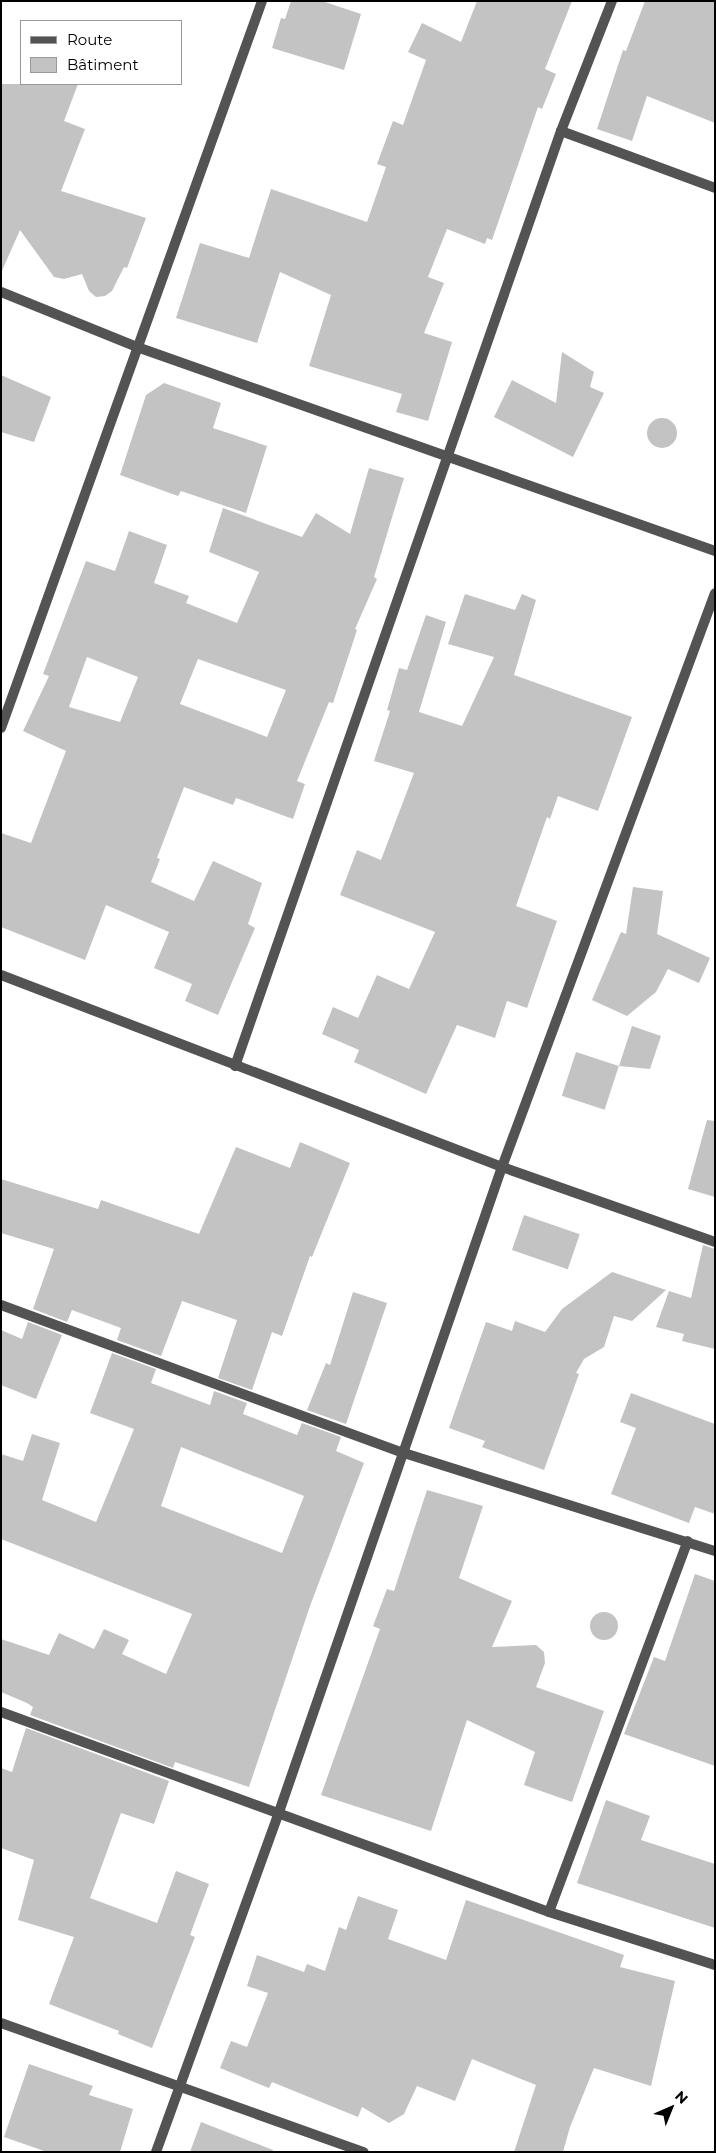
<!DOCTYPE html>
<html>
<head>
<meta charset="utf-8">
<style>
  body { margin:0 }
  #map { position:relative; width:716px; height:2153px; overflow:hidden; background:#fff; font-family:Montserrat,sans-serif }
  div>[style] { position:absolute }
  .building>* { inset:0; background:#c3c3c3; transform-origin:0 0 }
  .round { border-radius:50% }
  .street>* { height:10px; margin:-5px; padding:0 5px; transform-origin:5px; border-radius:5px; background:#535353 }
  span { translate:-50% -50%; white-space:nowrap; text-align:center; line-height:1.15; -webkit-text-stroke:4.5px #fff; paint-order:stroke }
  .frame { position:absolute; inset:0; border:2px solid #000; pointer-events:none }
  .legend { position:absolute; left:20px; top:20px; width:162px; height:65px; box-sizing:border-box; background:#fff; border:1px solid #999; margin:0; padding:6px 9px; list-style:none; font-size:15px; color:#000 }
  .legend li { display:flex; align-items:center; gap:10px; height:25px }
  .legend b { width:25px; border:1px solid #999 }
  .north { position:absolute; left:646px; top:2083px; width:50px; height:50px; -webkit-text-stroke:4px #fff; paint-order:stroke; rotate:44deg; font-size:14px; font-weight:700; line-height:20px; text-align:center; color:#000 }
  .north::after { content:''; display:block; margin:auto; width:18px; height:22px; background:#000; clip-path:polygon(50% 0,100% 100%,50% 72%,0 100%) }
</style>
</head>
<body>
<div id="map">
  <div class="building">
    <i style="clip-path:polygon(291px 1px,322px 1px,361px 14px,344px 70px,272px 48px,281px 18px,285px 19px)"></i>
    <i style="clip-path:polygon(477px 1px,572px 1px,545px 69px,556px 74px,542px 109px,538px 107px,492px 240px,487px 238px,485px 244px,447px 229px,428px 277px,444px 283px,424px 333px,452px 342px,428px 421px,396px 412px,402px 394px,309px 366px,331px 295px,280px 272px,257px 343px,176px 318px,200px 243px,249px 258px,271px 189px,367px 222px,386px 167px,377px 164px,393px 121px,403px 125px,426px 60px,408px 52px,422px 23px,461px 42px)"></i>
    <i style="clip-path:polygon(645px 1px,715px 1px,715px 123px,647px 96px,632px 141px,597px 129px,623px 50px,626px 51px)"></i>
    <i style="clip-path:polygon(1px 84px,78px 84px,64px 121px,85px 129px,61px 191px,146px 218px,127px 268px,124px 267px,112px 291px,105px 296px,96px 297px,89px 291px,82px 274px,64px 279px,54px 277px,20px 230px,1px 273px)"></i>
    <i style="clip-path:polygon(562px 352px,594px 372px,590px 387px,604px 393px,573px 457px,494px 417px,512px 380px,556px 403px)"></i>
    <i style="clip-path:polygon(1px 375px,51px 397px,34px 442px,1px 432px)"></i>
    <i style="clip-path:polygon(164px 383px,221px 403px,213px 428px,267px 446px,246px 513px,181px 491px,178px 496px,120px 475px,146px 395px)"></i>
    <i class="round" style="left:647px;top:418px;width:30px;height:30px"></i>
    <i style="clip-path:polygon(evenodd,369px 468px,404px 478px,374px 577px,377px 579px,355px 629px,357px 630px,333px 703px,329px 702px,297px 781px,305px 784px,293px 819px,236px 798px,233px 805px,184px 787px,157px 858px,160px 859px,151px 882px,194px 901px,213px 861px,262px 883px,248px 924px,255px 928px,218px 1015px,185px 1001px,192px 984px,154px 968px,169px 932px,106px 905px,85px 960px,1px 927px,1px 833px,31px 843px,66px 751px,23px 731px,49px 676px,43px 674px,86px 561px,115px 571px,129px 531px,167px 545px,154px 583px,189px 596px,186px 603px,237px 623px,259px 572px,209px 552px,223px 508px,302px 537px,316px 513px,350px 534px,369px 468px,87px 657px,138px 677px,120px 722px,69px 707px,87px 657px,369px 468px,198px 659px,286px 690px,267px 737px,180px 704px,198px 659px)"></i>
    <i style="clip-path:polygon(465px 594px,515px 610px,522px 594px,536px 600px,514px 675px,632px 717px,598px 811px,558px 796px,550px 819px,547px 817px,516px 906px,557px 921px,527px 1008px,507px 1001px,495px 1038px,457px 1025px,426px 1094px,354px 1062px,359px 1050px,322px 1034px,333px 1007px,358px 1018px,377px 975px,409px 989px,435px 932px,340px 895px,357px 850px,381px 860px,414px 773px,374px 761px,390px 711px,387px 710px,399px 668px,407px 670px,426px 615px,446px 622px,419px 712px,462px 726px,494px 657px,448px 644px)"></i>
    <i style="clip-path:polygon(633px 887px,663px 891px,657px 934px,710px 958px,699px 983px,668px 969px,656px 992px,627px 1016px,592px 1000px,621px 932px,626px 934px)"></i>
    <i style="clip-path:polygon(632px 1026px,661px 1036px,650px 1069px,619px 1066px)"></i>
    <i style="left:576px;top:1052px;width:45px;height:46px;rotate:18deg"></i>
    <i style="clip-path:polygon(707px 1120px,715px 1121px,715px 1197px,688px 1189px)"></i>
    <i style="clip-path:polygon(300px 1142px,350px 1163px,312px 1257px,310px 1256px,282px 1336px,272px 1332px,252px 1390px,218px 1378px,237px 1320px,182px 1301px,161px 1356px,117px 1340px,121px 1328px,72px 1310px,67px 1322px,33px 1309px,54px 1249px,1px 1233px,1px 1179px,98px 1209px,101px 1200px,199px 1234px,236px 1147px,290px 1168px)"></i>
    <i style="left:524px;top:1215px;width:59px;height:37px;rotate:19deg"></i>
    <i style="clip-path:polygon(703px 1245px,715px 1249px,715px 1349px,682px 1341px,684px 1334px,656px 1327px,669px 1291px,691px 1298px)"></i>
    <i style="clip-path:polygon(612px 1272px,666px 1290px,632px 1321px,614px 1316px,604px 1347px,584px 1359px,576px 1373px,579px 1374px,544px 1470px,482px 1447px,485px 1441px,449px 1428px,486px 1322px,512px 1331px,515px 1321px,545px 1332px,562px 1309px)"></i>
    <i style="clip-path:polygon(353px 1292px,387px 1303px,346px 1424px,307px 1410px,326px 1363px,330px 1365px)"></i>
    <i style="clip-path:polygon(28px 1322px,62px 1335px,36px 1399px,1px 1385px,1px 1330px,22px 1339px)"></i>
    <i style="clip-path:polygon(evenodd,112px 1353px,156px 1369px,151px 1383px,210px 1405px,214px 1391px,247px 1403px,243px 1414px,297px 1435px,302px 1423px,341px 1437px,336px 1451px,364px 1463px,310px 1606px,249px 1787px,175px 1762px,173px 1768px,30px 1715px,33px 1707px,27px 1703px,1px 1692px,1px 1639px,49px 1655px,59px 1633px,94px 1649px,104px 1629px,129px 1640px,122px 1654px,166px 1674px,192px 1614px,1px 1539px,1px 1454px,23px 1461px,32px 1434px,60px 1443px,42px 1500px,96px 1522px,134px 1429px,90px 1413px,112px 1353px,181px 1447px,304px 1496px,282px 1553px,161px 1506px,181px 1447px)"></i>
    <i style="clip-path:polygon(631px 1393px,715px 1424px,715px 1514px,695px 1507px,689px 1523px,611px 1494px,636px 1428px,620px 1422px)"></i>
    <i style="clip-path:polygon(427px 1490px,483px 1506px,459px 1578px,512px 1601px,492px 1647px,536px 1645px,544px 1652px,545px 1663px,536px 1687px,604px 1711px,572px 1802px,524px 1785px,535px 1752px,467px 1720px,431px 1831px,321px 1795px,380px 1629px,373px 1626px,387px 1589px,394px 1591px)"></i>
    <i style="clip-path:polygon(695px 1574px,715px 1581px,715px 1766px,624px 1734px,654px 1657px,665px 1661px)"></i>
    <i class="round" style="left:590px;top:1612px;width:28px;height:28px"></i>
    <i style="clip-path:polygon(26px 1728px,169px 1781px,154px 1824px,121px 1813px,90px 1898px,157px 1923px,176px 1871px,209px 1884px,190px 1935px,195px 1937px,152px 2048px,118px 2034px,119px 2031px,49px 2004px,74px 1937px,18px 1920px,34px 1860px,1px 1848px,1px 1768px,12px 1772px)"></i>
    <i style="clip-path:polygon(606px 1800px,650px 1816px,641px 1840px,715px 1864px,715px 1928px,577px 1883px)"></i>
    <i style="clip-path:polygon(358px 1896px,398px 1910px,388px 1939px,446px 1960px,466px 1900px,624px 1955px,620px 1967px,675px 1981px,651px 2086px,594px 2068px,570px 2127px,563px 2152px,514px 2152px,536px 2085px,472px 2059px,455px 2101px,417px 2086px,404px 2114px,389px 2123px,362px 2107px,358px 2117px,272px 2082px,269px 2088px,220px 2068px,231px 2041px,247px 2047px,268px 1993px,247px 1986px,257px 1955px,304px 1972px,307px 1964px,325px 1971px,339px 1927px,346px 1930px)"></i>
    <i style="clip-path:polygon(29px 2064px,93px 2086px,89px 2095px,133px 2109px,120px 2152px,47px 2152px,4px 2137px)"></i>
    <i style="clip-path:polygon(201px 2122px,273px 2150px,273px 2152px,190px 2152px)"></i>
  </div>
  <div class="street">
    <i style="left:561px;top:131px;width:164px;rotate:20.3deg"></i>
    <i style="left:1px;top:292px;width:147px;rotate:22deg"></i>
    <i style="left:137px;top:347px;width:613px;rotate:19.44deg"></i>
    <i style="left:1px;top:728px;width:772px;rotate:-70.25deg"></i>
    <i style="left:1px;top:975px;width:537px;rotate:20.97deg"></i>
    <i style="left:502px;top:1167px;width:226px;rotate:19.4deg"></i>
    <i style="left:235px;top:1066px;width:990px;rotate:-70.78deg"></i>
    <i style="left:561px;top:131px;width:140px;rotate:-68.6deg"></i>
    <i style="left:1px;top:1305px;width:429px;rotate:20.2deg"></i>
    <i style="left:404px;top:1453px;width:326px;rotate:17.5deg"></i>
    <i style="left:1px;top:1712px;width:583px;rotate:20.05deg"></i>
    <i style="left:549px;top:1912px;width:174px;rotate:17.7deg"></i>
    <i style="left:549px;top:1912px;width:396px;rotate:-69.5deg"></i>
    <i style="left:1px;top:2023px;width:385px;rotate:19.6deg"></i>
    <i style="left:156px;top:2152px;width:362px;rotate:-70.1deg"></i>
    <i style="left:279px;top:1812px;width:682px;rotate:-70.93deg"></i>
    <i style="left:502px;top:1167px;width:612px;rotate:-69.64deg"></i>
  </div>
  <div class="frame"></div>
  <ul class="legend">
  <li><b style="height:6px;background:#535353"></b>Route</li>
  <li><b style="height:14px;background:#c3c3c3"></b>Bâtiment</li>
  </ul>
  <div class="north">N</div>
</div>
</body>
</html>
